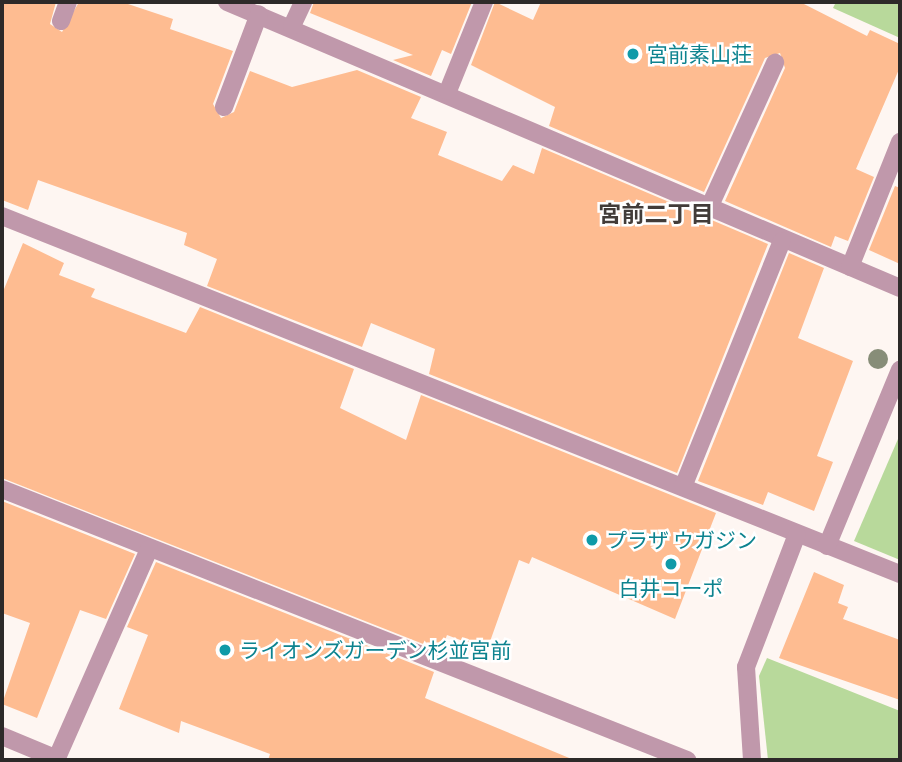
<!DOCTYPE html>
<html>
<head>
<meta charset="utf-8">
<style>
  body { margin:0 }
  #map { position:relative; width:902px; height:762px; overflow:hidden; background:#fef6f2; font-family:Commissioner,"Noto Sans JP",sans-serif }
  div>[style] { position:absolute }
  .green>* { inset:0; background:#b8d99b }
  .building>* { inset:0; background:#febc91 }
  .minor>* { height:18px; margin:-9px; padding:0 9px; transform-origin:9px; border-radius:9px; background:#c098ab }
  .trees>* { width:20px; height:20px; margin:-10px; border-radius:50%; background:#878d78 }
  .dots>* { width:19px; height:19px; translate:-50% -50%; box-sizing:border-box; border:4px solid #fff; border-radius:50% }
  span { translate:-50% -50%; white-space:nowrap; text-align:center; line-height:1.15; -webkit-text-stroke:5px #fff; paint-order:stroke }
  .culture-label { font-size:21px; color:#0d838f }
  .left { translate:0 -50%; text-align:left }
  .neighbourhood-label { font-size:23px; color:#423c39; font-weight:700 }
  .frame { position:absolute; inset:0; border:4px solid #2d2a29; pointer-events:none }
</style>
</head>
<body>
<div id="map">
  <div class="green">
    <i style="clip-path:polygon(836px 2px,900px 2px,900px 38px,833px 8px)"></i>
    <i style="clip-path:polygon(898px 439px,900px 440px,900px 560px,854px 541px)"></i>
    <i style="clip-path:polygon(767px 658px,900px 711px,900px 760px,768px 760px,759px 676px)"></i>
  </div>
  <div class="building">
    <i style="clip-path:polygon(2px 2px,56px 2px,50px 24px,62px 32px,79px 2px,122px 2px,173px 19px,170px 29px,233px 51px,213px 104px,221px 118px,234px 112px,250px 71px,292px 87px,357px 70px,421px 97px,411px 118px,447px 132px,438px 155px,502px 181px,513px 165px,534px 174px,542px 148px,768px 244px,677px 473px,429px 374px,435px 349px,371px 323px,362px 347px,207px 286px,217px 259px,184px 245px,187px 233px,38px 180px,28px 210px,2px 200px)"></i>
    <i style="clip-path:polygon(314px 2px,472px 2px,451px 54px,442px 50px,431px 76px,393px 60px,413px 55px,310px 13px)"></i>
    <i style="clip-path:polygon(495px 2px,533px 20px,541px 2px,800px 2px,867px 36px,870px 30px,900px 44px,900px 67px,856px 169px,874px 177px,848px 241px,835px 236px,831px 247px,725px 201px,785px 68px,780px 53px,765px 58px,704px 192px,549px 126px,555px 107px,471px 65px)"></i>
    <i style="clip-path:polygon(895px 186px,900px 188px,900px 264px,869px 250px)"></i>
    <i style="clip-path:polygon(23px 243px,64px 263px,59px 275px,95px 289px,91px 297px,186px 333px,200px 307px,354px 369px,340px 408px,406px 440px,421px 395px,716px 513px,675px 619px,532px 557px,529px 564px,519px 560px,487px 650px,447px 635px,441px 651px,2px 478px,2px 294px)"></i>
    <i style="clip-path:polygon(789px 253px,824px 268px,798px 338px,853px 361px,817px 456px,833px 462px,814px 511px,768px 492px,763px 505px,698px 481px)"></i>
    <i style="clip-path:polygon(2px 501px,135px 554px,106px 619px,80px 610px,37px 718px,2px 704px,30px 623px,2px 613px)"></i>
    <i style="clip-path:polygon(156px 562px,434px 672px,425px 698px,574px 760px,268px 760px,270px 754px,181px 721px,179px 733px,119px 709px,148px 635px,127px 627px)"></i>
    <i style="clip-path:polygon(814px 572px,844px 585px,838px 603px,848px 607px,843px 619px,900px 640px,900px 700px,779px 658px)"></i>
  </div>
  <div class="minor">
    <i style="left:227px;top:2px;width:731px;rotate:23.02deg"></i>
    <i style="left:61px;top:21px;width:20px;rotate:-70deg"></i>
    <i style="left:292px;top:26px;width:26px;rotate:-65deg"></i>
    <i style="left:448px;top:91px;width:96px;rotate:-68deg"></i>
    <i style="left:224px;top:107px;width:99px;rotate:-69.4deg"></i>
    <i style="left:708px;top:210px;width:162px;rotate:-65.5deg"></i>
    <i style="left:2px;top:216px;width:967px;rotate:21.74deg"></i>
    <i style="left:850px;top:267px;width:135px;rotate:-68.2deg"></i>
    <i style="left:683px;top:487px;width:265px;rotate:-68.1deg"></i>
    <i style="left:2px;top:489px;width:737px;rotate:21.58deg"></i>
    <i style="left:827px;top:546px;width:191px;rotate:-67.5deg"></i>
    <i style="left:2px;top:736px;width:60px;rotate:22.7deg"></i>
    <i style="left:56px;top:760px;width:231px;rotate:-66.2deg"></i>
    <i style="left:752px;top:760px;width:93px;rotate:-93.7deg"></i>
    <i style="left:746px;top:667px;width:142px;rotate:-69deg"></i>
  </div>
  <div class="trees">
    <i style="left:878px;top:359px"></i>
  </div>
  <div class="dots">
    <i style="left:633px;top:54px;background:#0f9aa8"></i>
    <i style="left:592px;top:540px;background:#0f9aa8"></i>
    <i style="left:671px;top:564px;background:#0f9aa8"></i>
    <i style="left:225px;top:650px;background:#0f9aa8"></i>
  </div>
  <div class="culture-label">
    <span class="left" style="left:647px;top:54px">宮前素山荘</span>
    <span class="left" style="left:606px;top:540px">プラザ ウガジン</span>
    <span style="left:671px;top:588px">白井コーポ</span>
    <span class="left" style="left:239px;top:650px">ライオンズガーデン杉並宮前</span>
  </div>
  <div class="neighbourhood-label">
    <span style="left:656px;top:213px">宮前二丁目</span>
  </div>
  <div class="frame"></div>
</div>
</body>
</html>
